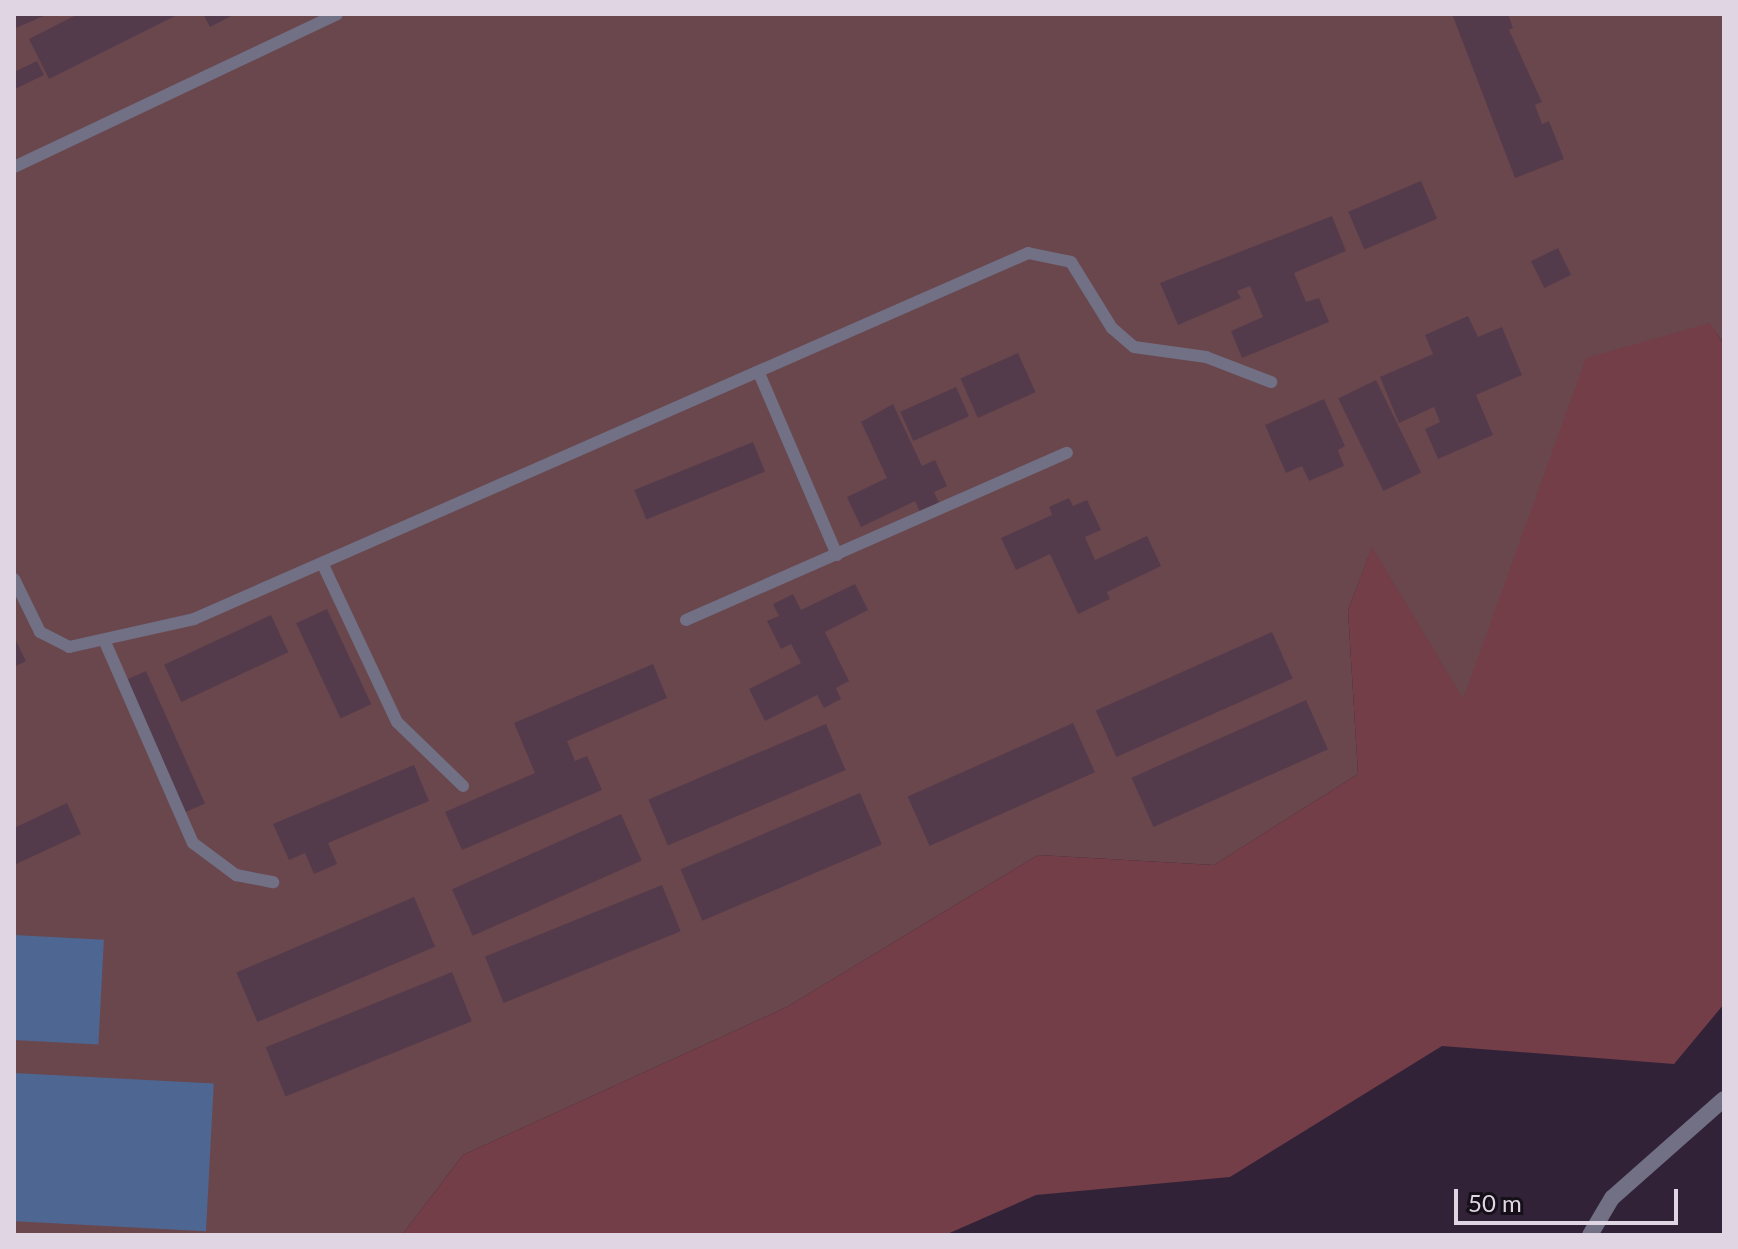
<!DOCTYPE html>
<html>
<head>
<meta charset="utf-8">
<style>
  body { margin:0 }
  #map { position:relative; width:1738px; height:1249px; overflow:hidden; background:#312238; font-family:Lato,sans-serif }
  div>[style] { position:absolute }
  .green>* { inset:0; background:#6a474d }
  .forest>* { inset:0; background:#733e48 }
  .water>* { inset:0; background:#4e6792; transform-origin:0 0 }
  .building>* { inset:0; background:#543b4b; transform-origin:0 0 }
  .lane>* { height:12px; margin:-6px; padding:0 6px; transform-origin:6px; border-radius:6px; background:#717085 }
  .street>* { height:16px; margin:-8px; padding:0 8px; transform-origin:8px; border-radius:8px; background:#717085 }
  span { translate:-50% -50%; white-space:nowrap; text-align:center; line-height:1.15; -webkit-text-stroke:6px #150f18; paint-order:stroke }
  .frame { position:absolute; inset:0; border:16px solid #dfd5e3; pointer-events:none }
  .scale { position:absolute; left:1454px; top:1189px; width:224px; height:36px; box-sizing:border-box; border:4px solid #dfd5e3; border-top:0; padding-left:10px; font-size:24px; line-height:28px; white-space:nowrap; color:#dfd5e3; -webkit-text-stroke:6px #150f18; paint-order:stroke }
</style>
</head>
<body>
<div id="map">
  <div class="green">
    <i style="clip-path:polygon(14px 14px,1724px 14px,1724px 344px,1709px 323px,1520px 550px,1463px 700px,1372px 548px,1348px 610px,1358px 774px,1214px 865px,1038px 855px,787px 1007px,463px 1155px,402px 1235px,14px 1235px)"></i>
  </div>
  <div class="forest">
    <i style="clip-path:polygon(1710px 323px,1724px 345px,1724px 1004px,1674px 1064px,1442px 1046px,1230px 1177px,1036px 1195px,945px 1235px,402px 1235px,463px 1155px,787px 1007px,1038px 855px,1214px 865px,1358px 774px,1348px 610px,1372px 547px,1463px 699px,1586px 358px)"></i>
  </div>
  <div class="water">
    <i style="left:14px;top:935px;width:90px;height:105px;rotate:3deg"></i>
    <i style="left:14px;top:1073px;width:200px;height:148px;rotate:3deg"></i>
  </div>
  <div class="building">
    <i style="clip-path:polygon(14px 14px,48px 14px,14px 29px)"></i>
    <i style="clip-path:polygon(78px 14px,179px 14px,49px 79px,29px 39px)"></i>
    <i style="clip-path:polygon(203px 14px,235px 14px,210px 27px)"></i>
    <i style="clip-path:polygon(1452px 14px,1508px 14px,1513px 28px,1509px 30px,1542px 102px,1535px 105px,1542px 124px,1549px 121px,1564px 159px,1515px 178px)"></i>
    <i style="clip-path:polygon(37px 61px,44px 75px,15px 89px,14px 72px)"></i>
    <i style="left:1421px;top:181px;width:41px;height:79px;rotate:67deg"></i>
    <i style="clip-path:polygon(1332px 216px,1346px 251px,1294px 273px,1306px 302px,1319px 298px,1329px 322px,1242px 358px,1231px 331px,1263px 317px,1250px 286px,1237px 291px,1241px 298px,1178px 325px,1160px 283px)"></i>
    <i style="left:1558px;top:248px;width:30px;height:30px;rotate:64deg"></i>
    <i style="clip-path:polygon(1468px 316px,1478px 337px,1502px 327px,1522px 375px,1476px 395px,1493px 435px,1438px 459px,1425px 429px,1440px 422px,1434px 407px,1399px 423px,1380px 377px,1433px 354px,1425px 335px)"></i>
    <i style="left:1018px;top:353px;width:43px;height:63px;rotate:66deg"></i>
    <i style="left:1376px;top:380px;width:103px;height:42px;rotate:64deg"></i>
    <i style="left:956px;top:387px;width:32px;height:61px;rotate:66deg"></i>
    <i style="clip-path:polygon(1324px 399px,1345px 446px,1338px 450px,1344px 466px,1309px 481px,1302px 466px,1286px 473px,1265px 425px)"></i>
    <i style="clip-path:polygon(893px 404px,922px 466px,935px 460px,947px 486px,934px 492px,939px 503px,920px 512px,915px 501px,861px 527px,847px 497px,887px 478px,861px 422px)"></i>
    <i style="left:753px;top:442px;width:32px;height:128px;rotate:68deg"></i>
    <i style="clip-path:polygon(1069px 498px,1073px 506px,1087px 500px,1101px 530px,1085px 537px,1095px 560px,1147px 536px,1161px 566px,1107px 592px,1110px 599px,1078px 614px,1050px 554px,1016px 570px,1001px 538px,1052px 515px,1049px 507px)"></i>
    <i style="clip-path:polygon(855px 584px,868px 610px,825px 632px,849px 681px,836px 688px,841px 699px,824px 708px,817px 695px,765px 721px,749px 689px,801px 663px,791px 644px,781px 649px,767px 621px,779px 616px,773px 604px,793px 594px,801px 610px)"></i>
    <i style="left:327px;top:609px;width:105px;height:34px;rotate:65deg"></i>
    <i style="left:271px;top:615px;width:41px;height:118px;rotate:65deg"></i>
    <i style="left:1272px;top:632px;width:51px;height:193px;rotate:66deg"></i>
    <i style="clip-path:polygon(14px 637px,26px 661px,14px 667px)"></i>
    <i style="clip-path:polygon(653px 664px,667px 698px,567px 741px,575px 761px,587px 756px,602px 790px,462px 850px,445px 812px,535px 773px,514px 723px)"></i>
    <i style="left:146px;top:671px;width:145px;height:24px;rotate:66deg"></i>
    <i style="left:1306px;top:700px;width:54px;height:191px;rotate:66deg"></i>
    <i style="left:1073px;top:723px;width:54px;height:181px;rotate:66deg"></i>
    <i style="left:826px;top:724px;width:50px;height:193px;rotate:67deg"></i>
    <i style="clip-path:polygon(414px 765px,429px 801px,328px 843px,337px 864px,314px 874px,305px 853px,289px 860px,273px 824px)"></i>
    <i style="left:860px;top:793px;width:56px;height:195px;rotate:67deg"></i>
    <i style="clip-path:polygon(67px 803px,81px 834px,14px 865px,14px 828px)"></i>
    <i style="left:621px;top:814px;width:51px;height:185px;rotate:66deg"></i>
    <i style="left:662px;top:885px;width:50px;height:191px;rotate:68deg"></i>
    <i style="left:414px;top:897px;width:54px;height:193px;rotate:67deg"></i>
    <i style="left:452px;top:972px;width:53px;height:201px;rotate:68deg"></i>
  </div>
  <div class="lane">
    <i style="left:14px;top:167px;width:357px;rotate:-25.3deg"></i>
    <i style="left:759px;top:373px;width:198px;rotate:66.8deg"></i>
    <i style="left:324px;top:567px;width:171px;rotate:64.8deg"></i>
    <i style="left:397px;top:722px;width:92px;rotate:44.1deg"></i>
    <i style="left:14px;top:579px;width:59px;rotate:63.9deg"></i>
    <i style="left:40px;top:632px;width:33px;rotate:27deg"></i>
    <i style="left:69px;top:647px;width:128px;rotate:-12.6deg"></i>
    <i style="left:194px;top:619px;width:911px;rotate:-23.69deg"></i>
    <i style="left:1028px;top:253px;width:44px;rotate:11.8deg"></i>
    <i style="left:1071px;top:262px;width:78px;rotate:58.2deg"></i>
    <i style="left:1112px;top:328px;width:29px;rotate:41deg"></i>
    <i style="left:1134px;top:347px;width:73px;rotate:7.9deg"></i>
    <i style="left:1206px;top:357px;width:70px;rotate:21deg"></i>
    <i style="left:686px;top:620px;width:416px;rotate:-23.7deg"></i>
    <i style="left:105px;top:642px;width:219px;rotate:66.4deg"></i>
    <i style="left:193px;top:843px;width:54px;rotate:36.7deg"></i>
    <i style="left:236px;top:875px;width:38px;rotate:11deg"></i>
  </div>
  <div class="street">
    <i style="left:1590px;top:1235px;width:43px;rotate:-59.3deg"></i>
    <i style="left:1612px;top:1198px;width:149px;rotate:-41.5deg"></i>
  </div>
  <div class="frame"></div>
  <div class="scale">50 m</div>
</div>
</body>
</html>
